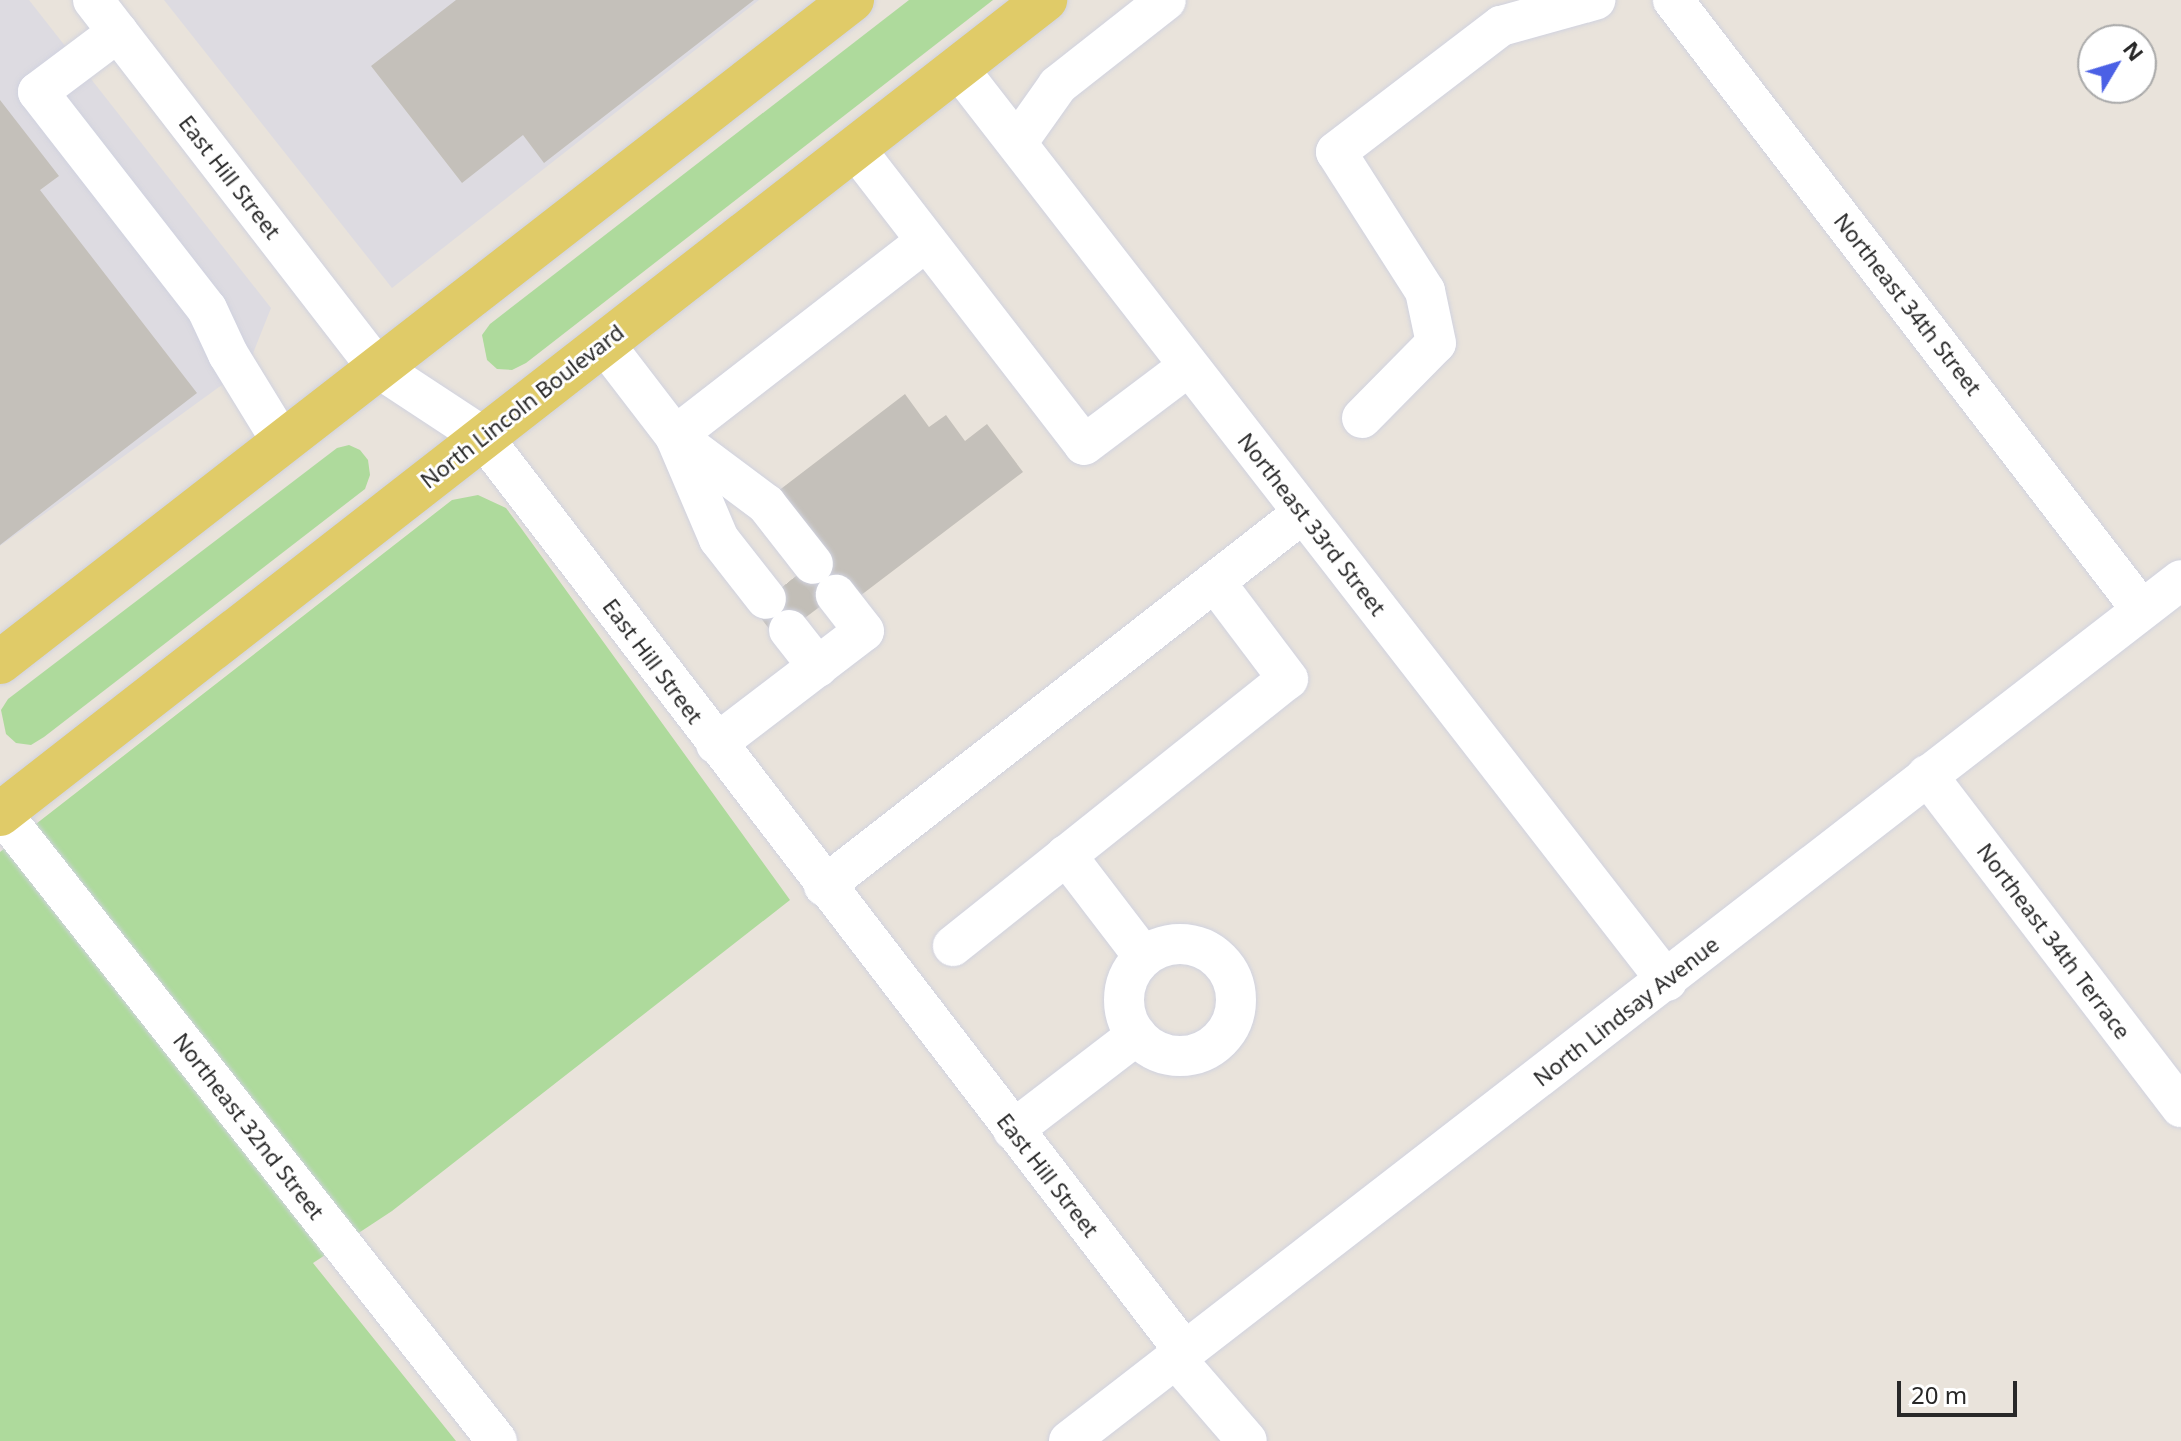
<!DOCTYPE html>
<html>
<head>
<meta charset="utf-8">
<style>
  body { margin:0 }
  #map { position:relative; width:2181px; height:1441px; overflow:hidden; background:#e9e3db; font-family:"Noto Sans",sans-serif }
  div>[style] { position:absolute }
  .industrial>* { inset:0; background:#dddbe1 }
  .green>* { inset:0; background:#aeda9c }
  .building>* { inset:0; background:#c4c0ba }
  .minor-tunnel>* { height:40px; margin-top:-20px; transform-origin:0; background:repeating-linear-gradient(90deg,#c2beb7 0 40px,transparent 0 60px) }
  .roads { filter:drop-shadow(0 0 2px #d0d2df) drop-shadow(0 0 2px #d0d2df) }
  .minor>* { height:40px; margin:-20px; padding:0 20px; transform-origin:20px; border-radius:20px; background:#fff }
  .minor>.ring { margin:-20px; padding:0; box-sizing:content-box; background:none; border:40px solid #fff; border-radius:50% }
  .major>* { height:44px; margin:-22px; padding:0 22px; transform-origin:22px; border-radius:22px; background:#e0cb68 }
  span { translate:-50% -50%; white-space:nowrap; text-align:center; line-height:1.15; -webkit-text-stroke:6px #fff; paint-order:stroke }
  .street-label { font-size:22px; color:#282828 }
  .north { position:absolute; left:2077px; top:24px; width:80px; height:80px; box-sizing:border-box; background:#fff; border:2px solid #a9a9a9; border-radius:50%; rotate:52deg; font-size:22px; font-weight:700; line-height:32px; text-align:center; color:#282828 }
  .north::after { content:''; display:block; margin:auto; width:28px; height:36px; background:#4b60e5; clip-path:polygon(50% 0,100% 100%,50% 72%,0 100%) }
  .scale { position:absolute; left:1897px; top:1381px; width:120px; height:36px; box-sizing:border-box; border:4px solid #282828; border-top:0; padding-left:10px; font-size:24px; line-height:28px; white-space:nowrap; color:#282828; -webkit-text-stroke:6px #fff; paint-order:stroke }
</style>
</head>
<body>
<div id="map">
  <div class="industrial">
    <i style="clip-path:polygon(0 0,29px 0,271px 308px,248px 366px,0 546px)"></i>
    <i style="clip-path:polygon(164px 0,759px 0,392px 288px)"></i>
  </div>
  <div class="green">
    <i style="clip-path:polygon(909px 0,993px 0,526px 363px,512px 370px,497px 369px,487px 360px,482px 335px,490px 324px)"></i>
    <i style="clip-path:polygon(349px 445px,360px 450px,368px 460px,370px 475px,365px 489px,44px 737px,31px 745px,16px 743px,6px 734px,1px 710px,8px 699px,337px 448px)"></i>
    <i style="clip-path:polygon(478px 495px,506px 508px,521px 528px,790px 900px,392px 1211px,313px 1263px,456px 1441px,0 1441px,0 852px,452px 500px)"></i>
  </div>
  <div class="building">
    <i style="clip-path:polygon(456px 0,754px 0,544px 163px,523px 135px,462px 183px,371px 66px)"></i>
    <i style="clip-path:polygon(0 100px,59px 176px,40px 190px,197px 393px,0 545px)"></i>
    <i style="clip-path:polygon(905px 394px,929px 427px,946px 415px,965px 441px,987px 424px,1023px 472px,852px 602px,842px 590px,777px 639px,754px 609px,817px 561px,769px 498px)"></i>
  </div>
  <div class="minor-tunnel">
    <i style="left:781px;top:588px;width:38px;rotate:51deg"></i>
  </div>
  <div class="roads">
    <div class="minor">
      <i style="left:93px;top:0;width:464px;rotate:52.3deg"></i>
      <i style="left:377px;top:367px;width:126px;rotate:33.3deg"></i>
      <i style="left:482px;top:436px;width:1155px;rotate:52.49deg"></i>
      <i style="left:1673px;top:0;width:769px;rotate:52.45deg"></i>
      <i style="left:118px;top:32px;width:100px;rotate:143.1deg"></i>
      <i style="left:38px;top:92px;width:275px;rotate:52.1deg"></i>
      <i style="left:207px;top:309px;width:50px;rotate:65deg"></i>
      <i style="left:228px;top:354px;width:103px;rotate:58.5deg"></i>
      <i style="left:958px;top:68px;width:1156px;rotate:52.17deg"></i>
      <i style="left:1017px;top:143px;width:71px;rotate:-54.7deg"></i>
      <i style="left:1058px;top:85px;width:137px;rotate:-38.2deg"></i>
      <i style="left:854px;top:147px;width:376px;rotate:52.3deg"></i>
      <i style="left:1084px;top:445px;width:131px;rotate:-37deg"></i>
      <i style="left:603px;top:342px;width:118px;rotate:52.5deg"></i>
      <i style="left:675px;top:436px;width:318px;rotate:-37.8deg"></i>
      <i style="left:1362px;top:418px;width:105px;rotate:-45.4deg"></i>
      <i style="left:1436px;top:343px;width:53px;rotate:-101.9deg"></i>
      <i style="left:1425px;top:291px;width:165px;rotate:-122.6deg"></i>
      <i style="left:1336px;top:152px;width:208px;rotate:-37.4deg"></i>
      <i style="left:1501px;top:26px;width:98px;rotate:-15.5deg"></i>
      <i style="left:675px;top:436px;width:114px;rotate:36.8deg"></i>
      <i style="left:766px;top:504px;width:76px;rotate:51.9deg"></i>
      <i style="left:675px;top:436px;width:112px;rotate:66.9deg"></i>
      <i style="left:719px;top:539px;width:76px;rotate:51.9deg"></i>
      <i style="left:789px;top:630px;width:47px;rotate:51.9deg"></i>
      <i style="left:716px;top:744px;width:186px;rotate:-37.4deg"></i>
      <i style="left:864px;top:631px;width:46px;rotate:-127.9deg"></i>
      <i style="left:1927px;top:775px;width:418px;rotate:52.6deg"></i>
      <i style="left:0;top:811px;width:802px;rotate:51.73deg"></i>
      <i style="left:1066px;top:855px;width:128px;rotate:52.6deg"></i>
      <i style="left:824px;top:886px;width:607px;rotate:-37.91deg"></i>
      <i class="ring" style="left:1124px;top:944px;width:72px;height:72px"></i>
      <i style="left:953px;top:946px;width:428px;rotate:-38.6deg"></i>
      <i style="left:1288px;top:679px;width:121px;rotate:-127deg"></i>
      <i style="left:1013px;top:1130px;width:156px;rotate:-37.5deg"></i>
      <i style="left:1176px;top:1359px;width:108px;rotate:49.1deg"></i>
      <i style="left:1069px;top:1441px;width:1406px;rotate:-37.75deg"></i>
    </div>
    <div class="major">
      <i style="left:0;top:662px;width:1079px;rotate:-37.85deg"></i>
      <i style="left:0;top:814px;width:1325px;rotate:-37.92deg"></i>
    </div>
  </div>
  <div class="street-label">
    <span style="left:230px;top:177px;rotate:52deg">East Hill Street</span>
    <span style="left:1908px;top:304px;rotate:52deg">Northeast 34th Street</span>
    <span style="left:522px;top:406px;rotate:-38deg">North Lincoln Boulevard</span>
    <span style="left:1312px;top:524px;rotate:52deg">Northeast 33rd Street</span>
    <span style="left:653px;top:661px;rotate:53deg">East Hill Street</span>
    <span style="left:2054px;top:941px;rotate:53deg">Northeast 34th Terrace</span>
    <span style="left:1626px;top:1011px;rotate:-38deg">North Lindsay Avenue</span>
    <span style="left:249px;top:1126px;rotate:52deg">Northeast 32nd Street</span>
    <span style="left:1048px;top:1175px;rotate:52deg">East Hill Street</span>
  </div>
  <div class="north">N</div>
  <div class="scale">20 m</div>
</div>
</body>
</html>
